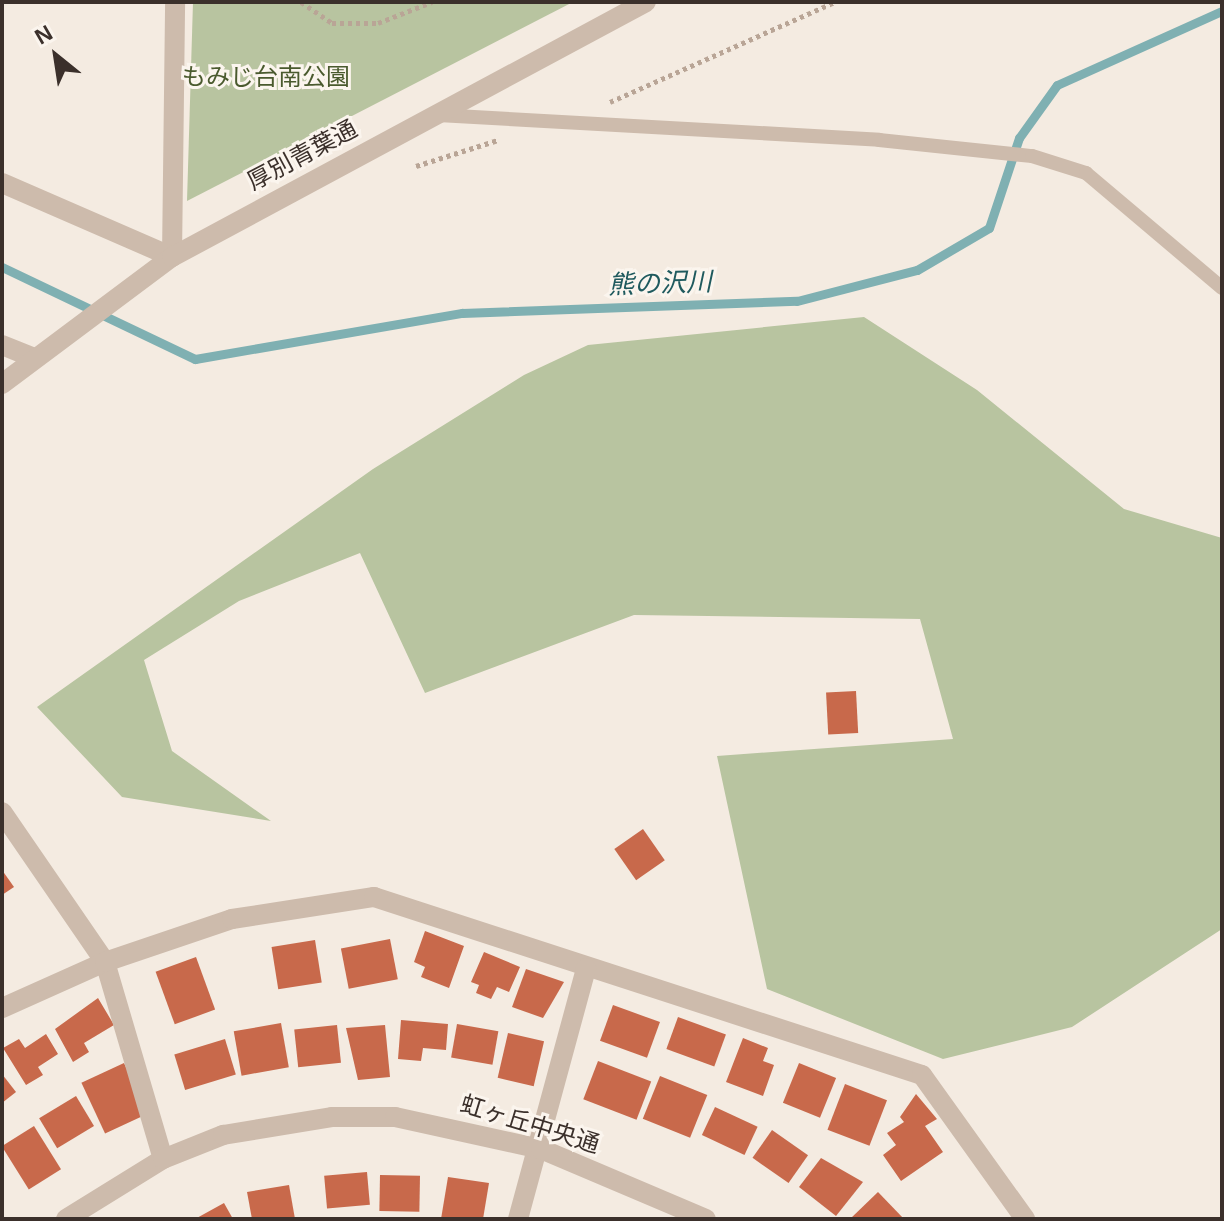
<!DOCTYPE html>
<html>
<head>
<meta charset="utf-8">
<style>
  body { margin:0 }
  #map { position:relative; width:1224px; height:1221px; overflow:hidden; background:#f4ebe1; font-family:Helvetica,"Noto Sans JP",sans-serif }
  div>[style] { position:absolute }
  .green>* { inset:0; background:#b8c4a0 }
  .stream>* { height:9px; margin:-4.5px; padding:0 4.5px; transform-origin:4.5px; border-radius:4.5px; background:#7fb0b2 }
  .building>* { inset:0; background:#c8694b; transform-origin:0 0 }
  .path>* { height:5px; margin-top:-2.5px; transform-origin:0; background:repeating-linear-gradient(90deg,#b9a596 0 4px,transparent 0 8px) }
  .service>* { height:14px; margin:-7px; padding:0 7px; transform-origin:7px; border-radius:7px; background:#cdbbac }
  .minor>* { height:20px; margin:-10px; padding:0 10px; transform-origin:10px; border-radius:10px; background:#cdbbac }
  .tertiary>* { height:20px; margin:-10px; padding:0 10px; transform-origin:10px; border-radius:10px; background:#cdbbac }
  span { translate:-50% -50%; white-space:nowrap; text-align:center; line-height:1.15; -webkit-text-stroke:6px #fbf5ee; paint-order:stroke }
  .park-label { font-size:24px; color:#4a5a2e }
  .street-label { font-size:24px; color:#3b302b }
  .water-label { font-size:26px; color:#1f5a5e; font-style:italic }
  .frame { position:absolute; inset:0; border:4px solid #3b302b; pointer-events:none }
  .north { position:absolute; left:16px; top:16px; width:80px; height:80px; -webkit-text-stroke:6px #fbf5ee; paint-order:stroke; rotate:330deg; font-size:22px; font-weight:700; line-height:32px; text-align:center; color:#3b302b }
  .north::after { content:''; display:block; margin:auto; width:28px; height:36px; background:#3b302b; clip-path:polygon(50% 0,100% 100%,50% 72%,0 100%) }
</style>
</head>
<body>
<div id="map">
  <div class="green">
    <i style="clip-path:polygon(193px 2px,573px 2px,187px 201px)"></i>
    <i style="clip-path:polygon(864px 317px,977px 390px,1124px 509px,1222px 538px,1222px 929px,1072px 1027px,943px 1059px,767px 989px,717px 756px,953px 739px,920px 619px,634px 615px,425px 693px,360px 553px,239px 601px,144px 660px,172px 751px,271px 821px,122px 797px,37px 707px,373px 469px,524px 375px,588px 345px)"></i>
  </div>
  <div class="stream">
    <i style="left:2px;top:267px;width:214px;rotate:25.5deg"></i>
    <i style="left:195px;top:359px;width:271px;rotate:-9.8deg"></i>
    <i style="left:462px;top:313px;width:335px;rotate:-2.1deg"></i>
    <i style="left:797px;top:301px;width:124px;rotate:-14.5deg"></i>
    <i style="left:917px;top:270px;width:83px;rotate:-30.3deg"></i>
    <i style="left:989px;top:228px;width:95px;rotate:-71.6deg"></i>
    <i style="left:1019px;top:138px;width:65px;rotate:-54.4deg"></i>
    <i style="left:1057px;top:85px;width:181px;rotate:-24.2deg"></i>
  </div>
  <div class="building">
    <i style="left:856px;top:691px;width:42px;height:30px;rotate:87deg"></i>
    <i style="left:643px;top:829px;width:38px;height:35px;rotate:55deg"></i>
    <i style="clip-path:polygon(2px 870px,14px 887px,2px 895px)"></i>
    <i style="clip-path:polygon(425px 931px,464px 946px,449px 988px,421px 977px,425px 967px,414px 962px)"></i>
    <i style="left:390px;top:939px;width:41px;height:50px;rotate:79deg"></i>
    <i style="left:315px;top:940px;width:43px;height:44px;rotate:81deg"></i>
    <i style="clip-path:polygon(484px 952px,520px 967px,509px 992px,497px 987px,491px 999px,476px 993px,479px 985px,471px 982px)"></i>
    <i style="left:196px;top:957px;width:56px;height:43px;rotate:70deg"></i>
    <i style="clip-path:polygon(526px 969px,564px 982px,543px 1018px,512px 1007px)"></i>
    <i style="clip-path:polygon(98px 998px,114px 1025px,84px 1043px,89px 1052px,73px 1062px,55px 1029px)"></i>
    <i style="left:613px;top:1005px;width:50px;height:38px;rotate:20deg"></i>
    <i style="left:678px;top:1017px;width:51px;height:34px;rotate:20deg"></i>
    <i style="clip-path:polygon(401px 1020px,448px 1024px,446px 1050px,423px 1048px,421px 1061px,398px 1059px)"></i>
    <i style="left:281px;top:1023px;width:45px;height:48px;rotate:80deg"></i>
    <i style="left:457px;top:1024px;width:42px;height:34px;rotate:10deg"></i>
    <i style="left:337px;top:1025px;width:38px;height:43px;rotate:84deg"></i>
    <i style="clip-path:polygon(385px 1025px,390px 1077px,358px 1080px,346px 1028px)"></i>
    <i style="left:508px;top:1033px;width:37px;height:46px;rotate:13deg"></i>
    <i style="clip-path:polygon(46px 1034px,58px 1054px,38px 1067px,43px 1075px,26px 1085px,3px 1048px,19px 1039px,25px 1048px)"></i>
    <i style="clip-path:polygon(743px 1038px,768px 1048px,763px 1061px,774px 1065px,763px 1096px,726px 1082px)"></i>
    <i style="left:225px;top:1039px;width:37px;height:53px;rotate:73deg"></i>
    <i style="left:598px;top:1061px;width:57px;height:41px;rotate:21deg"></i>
    <i style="left:124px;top:1063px;width:56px;height:47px;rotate:65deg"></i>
    <i style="left:799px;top:1063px;width:40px;height:43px;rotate:22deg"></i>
    <i style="clip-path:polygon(2px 1074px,16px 1092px,2px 1103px)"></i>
    <i style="left:660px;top:1076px;width:51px;height:46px;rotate:22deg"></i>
    <i style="left:845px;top:1084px;width:45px;height:49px;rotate:21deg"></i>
    <i style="clip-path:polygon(916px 1094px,937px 1119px,925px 1126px,943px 1152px,901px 1181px,883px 1155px,896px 1145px,887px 1133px,904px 1122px,900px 1117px)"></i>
    <i style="left:76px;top:1096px;width:35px;height:43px;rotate:59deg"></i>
    <i style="left:715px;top:1107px;width:47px;height:31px;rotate:25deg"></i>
    <i style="left:34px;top:1126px;width:51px;height:38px;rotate:58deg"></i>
    <i style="left:772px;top:1130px;width:44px;height:34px;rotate:35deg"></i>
    <i style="clip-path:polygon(821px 1158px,863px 1182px,836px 1216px,799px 1187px)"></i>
    <i style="left:367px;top:1172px;width:33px;height:43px;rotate:85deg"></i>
    <i style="left:380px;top:1175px;width:40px;height:36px;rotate:1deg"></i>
    <i style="clip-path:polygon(448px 1177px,489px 1183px,483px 1219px,441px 1219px)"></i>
    <i style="clip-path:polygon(289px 1185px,295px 1219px,252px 1219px,247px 1192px)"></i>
    <i style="clip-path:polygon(878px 1192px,904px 1219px,850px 1219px)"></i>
    <i style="clip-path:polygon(224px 1203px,233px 1219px,195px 1219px)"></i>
  </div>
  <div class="path">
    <i style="left:301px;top:2px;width:37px;rotate:34deg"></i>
    <i style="left:332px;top:23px;width:46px"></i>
    <i style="left:378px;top:23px;width:58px;rotate:-21.3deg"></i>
    <i style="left:610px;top:102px;width:246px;rotate:-24deg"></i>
    <i style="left:416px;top:166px;width:86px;rotate:-17.6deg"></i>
  </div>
  <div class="service">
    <i style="left:438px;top:115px;width:442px;rotate:3.2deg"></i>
    <i style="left:879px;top:140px;width:154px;rotate:6deg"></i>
    <i style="left:1032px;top:156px;width:57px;rotate:17.5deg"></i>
    <i style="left:1086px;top:173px;width:178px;rotate:40.2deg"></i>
  </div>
  <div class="minor">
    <i style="left:172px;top:257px;width:255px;rotate:-89.3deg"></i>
    <i style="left:2px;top:345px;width:35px;rotate:22deg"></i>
    <i style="left:2px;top:812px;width:182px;rotate:55.5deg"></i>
    <i style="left:105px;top:962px;width:205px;rotate:73.6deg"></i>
    <i style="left:2px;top:1008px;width:113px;rotate:-24.1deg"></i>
    <i style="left:105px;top:962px;width:134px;rotate:-18.7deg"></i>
    <i style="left:232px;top:919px;width:144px;rotate:-8.8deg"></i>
    <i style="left:374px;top:897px;width:576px;rotate:17.99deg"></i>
    <i style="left:922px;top:1075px;width:177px;rotate:54.4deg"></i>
    <i style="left:518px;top:1219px;width:260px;rotate:-74.8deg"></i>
  </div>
  <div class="tertiary">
    <i style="left:2px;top:183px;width:185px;rotate:23.5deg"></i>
    <i style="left:2px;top:384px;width:212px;rotate:-36.8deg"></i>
    <i style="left:172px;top:257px;width:538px;rotate:-28.28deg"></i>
    <i style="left:66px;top:1219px;width:114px;rotate:-31.7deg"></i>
    <i style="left:163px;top:1159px;width:65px;rotate:-21.8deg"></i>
    <i style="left:223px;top:1135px;width:110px;rotate:-9.4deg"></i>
    <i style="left:332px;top:1117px;width:63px"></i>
    <i style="left:395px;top:1117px;width:149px;rotate:12.4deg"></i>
    <i style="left:541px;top:1149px;width:179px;rotate:23deg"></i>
  </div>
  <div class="park-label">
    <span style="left:266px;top:77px">もみじ台南公園</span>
  </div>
  <div class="street-label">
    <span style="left:302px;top:155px;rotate:-28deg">厚別青葉通</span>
    <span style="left:530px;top:1124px;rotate:17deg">虹ヶ丘中央通</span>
  </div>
  <div class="water-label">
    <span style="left:660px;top:284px;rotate:-2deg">熊の沢川</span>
  </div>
  <div class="frame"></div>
  <div class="north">N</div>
</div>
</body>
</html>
